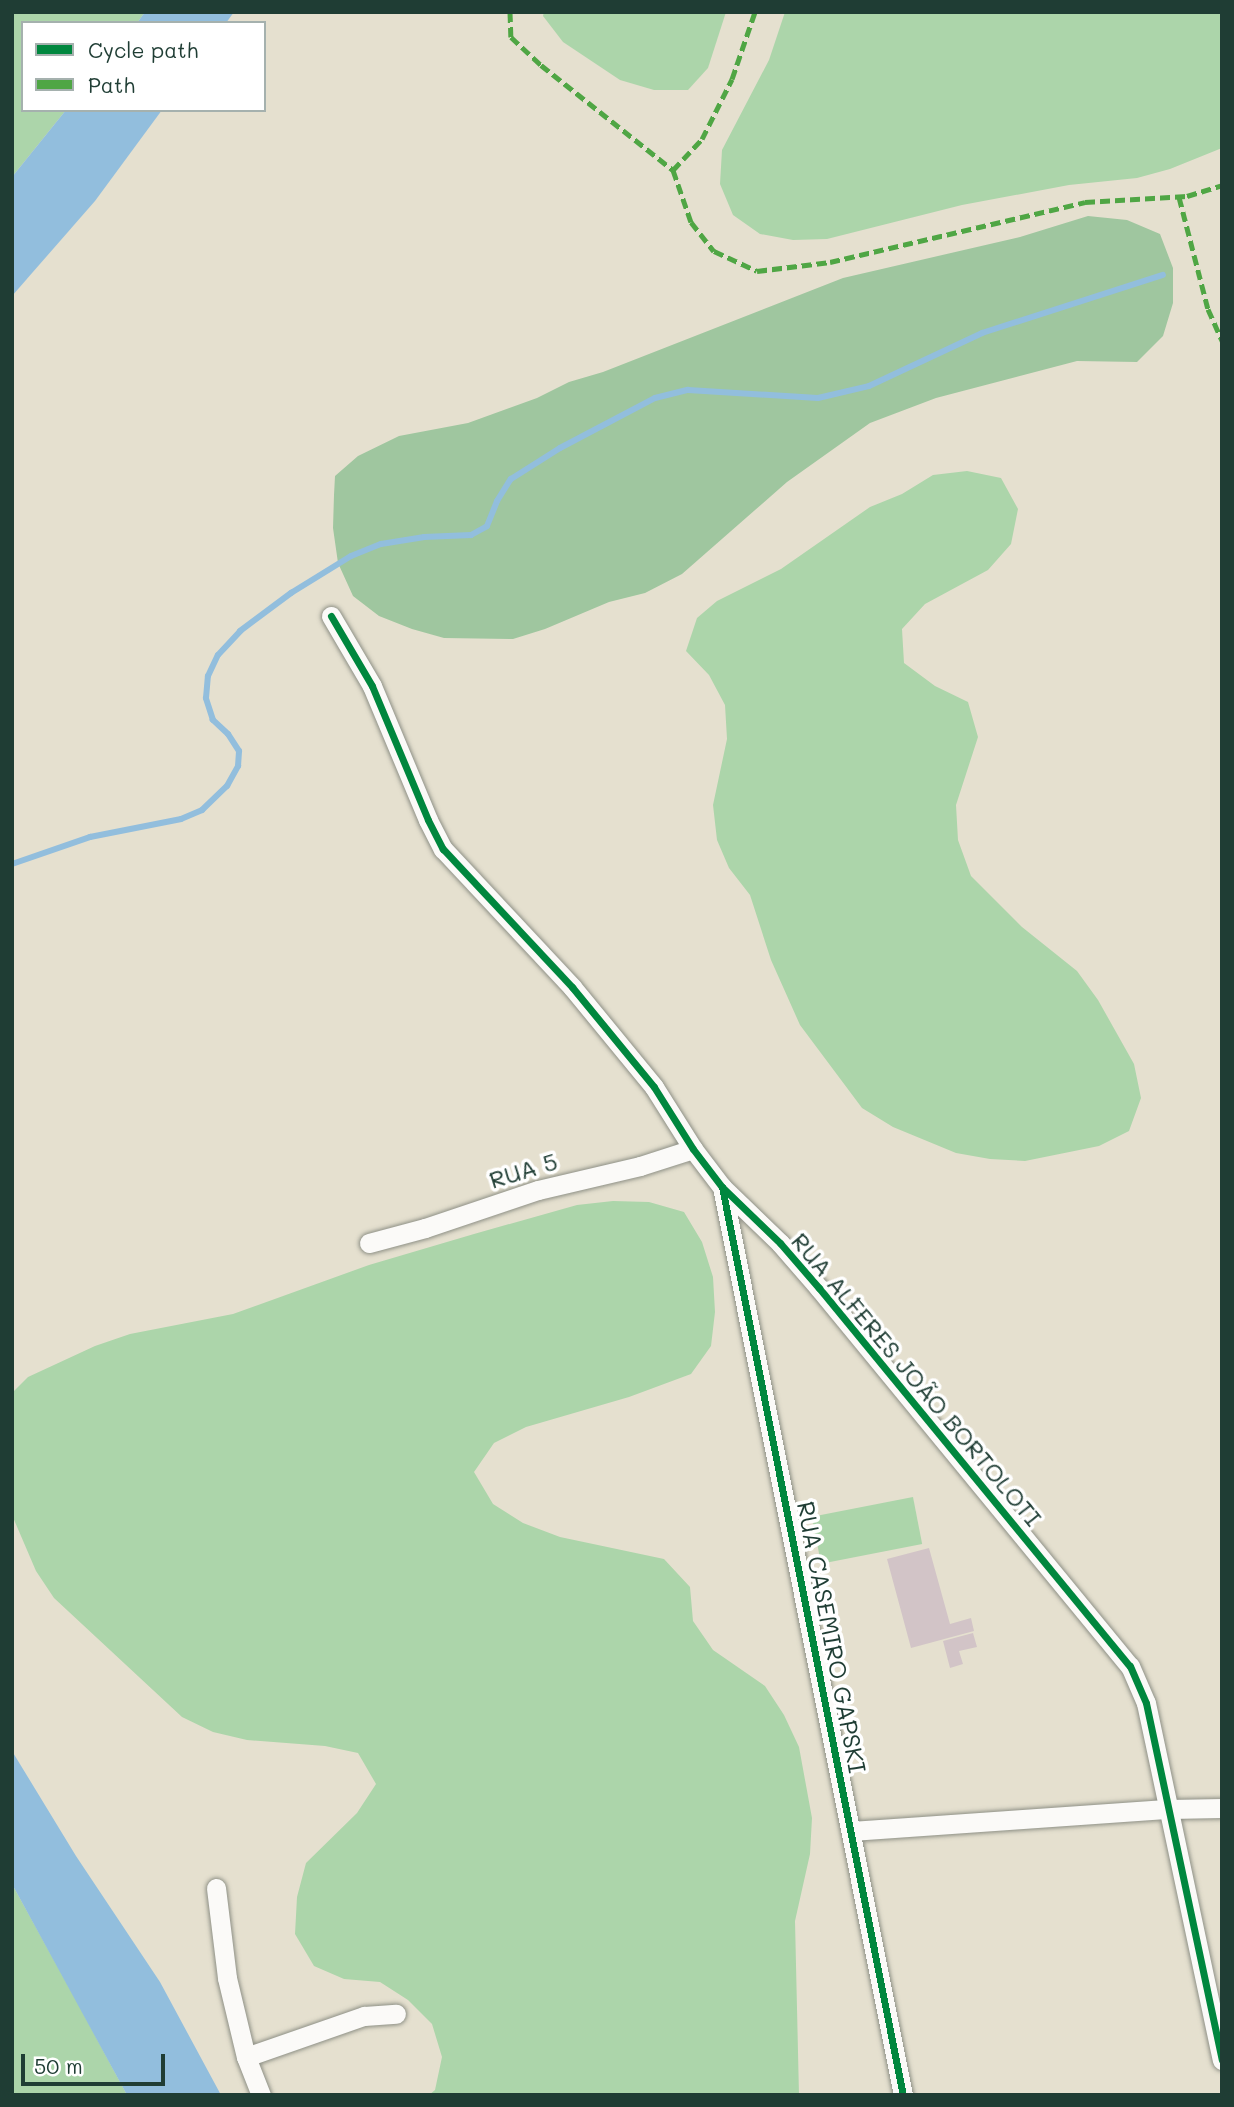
<!DOCTYPE html>
<html>
<head>
<meta charset="utf-8">
<style>
  body { margin:0 }
  #map { position:relative; width:1234px; height:2107px; overflow:hidden; background:#e5e0cf; font-family:Mali,sans-serif }
  div>[style] { position:absolute }
  .green>* { inset:0; background:#acd5aa; transform-origin:0 0 }
  .forest>* { inset:0; background:#9fc69f }
  .water>* { inset:0; background:#92bedd }
  .stream>* { height:6px; margin:-3px; padding:0 3px; transform-origin:3px; border-radius:3px; background:#92bedd }
  .building>* { inset:0; background:#d2c4c7 }
  .roads { filter:drop-shadow(0 0 2px #8e9086) drop-shadow(0 0 2px #8e9086) }
  .minor>* { height:19px; margin:-9.5px; padding:0 9.5px; transform-origin:9.5px; border-radius:9.5px; background:#fbfaf8 }
  .quiet>* { height:5px; margin-top:-2.5px; transform-origin:0; background:repeating-linear-gradient(90deg,#4fa644 0 10px,transparent 0 15px) }
  .cycleway>* { height:7px; margin:-3.5px; padding:0 3.5px; transform-origin:3.5px; border-radius:3.5px; background:#00873e }
  span { translate:-50% -50%; white-space:nowrap; text-align:center; line-height:1.15; -webkit-text-stroke:7px #fff; paint-order:stroke }
  .street-label { font-size:24px; color:#1f3d34 }
  .frame { position:absolute; inset:0; border:14px solid #1f3d34; pointer-events:none }
  .legend { position:absolute; left:21px; top:21px; width:245px; height:91px; box-sizing:border-box; background:#fff; border:2px solid #a5b1ae; margin:0; padding:9px 12px; list-style:none; font-size:21px; color:#1f3d34 }
  .legend li { display:flex; align-items:center; gap:14px; height:35px }
  .legend b { width:35px; border:2px solid #a5b1ae }
  .scale { position:absolute; left:21px; top:2054px; width:144px; height:32px; box-sizing:border-box; border:4px solid #1f3d34; border-top:0; padding-left:9px; font-size:21px; line-height:24px; white-space:nowrap; color:#1f3d34; -webkit-text-stroke:5px #fff; paint-order:stroke }
</style>
</head>
<body>
<div id="map">
  <div class="green">
    <i style="clip-path:polygon(12px 12px,145px 12px,137px 23px,23px 23px,23px 110px,66px 110px,12px 177px)"></i>
    <i style="clip-path:polygon(544px 12px,726px 12px,708px 68px,688px 90px,654px 90px,620px 80px,563px 42px,543px 16px)"></i>
    <i style="clip-path:polygon(785px 12px,1222px 12px,1222px 148px,1170px 169px,1137px 178px,1069px 185px,962px 205px,827px 239px,793px 240px,760px 234px,733px 215px,720px 184px,722px 150px,769px 60px)"></i>
    <i style="clip-path:polygon(967px 471px,1001px 478px,1018px 509px,1011px 544px,988px 570px,925px 604px,902px 629px,904px 663px,935px 686px,968px 702px,978px 737px,956px 805px,958px 840px,971px 876px,1022px 927px,1077px 971px,1098px 1000px,1134px 1064px,1141px 1098px,1129px 1131px,1099px 1146px,1025px 1161px,990px 1159px,956px 1153px,893px 1127px,862px 1108px,800px 1025px,771px 960px,750px 895px,729px 868px,717px 840px,713px 805px,727px 739px,725px 705px,709px 675px,686px 651px,697px 618px,717px 601px,781px 569px,870px 507px,902px 494px,933px 475px)"></i>
    <i style="clip-path:polygon(613px 1201px,649px 1202px,684px 1212px,702px 1242px,713px 1277px,715px 1312px,711px 1346px,691px 1374px,629px 1397px,526px 1427px,494px 1443px,474px 1472px,493px 1504px,523px 1523px,560px 1537px,664px 1559px,690px 1587px,693px 1621px,713px 1650px,765px 1686px,784px 1715px,799px 1747px,812px 1818px,810px 1854px,795px 1921px,799px 2095px,429px 2095px,435px 2090px,442px 2057px,432px 2024px,408px 2000px,380px 1982px,344px 1979px,314px 1966px,295px 1934px,297px 1897px,306px 1863px,357px 1813px,376px 1784px,358px 1753px,325px 1746px,247px 1740px,213px 1732px,182px 1717px,54px 1598px,36px 1571px,12px 1515px,12px 1393px,28px 1377px,95px 1346px,130px 1334px,233px 1314px,369px 1265px,474px 1234px,577px 1205px)"></i>
    <i style="left:913px;top:1497px;width:48px;height:103px;rotate:79deg"></i>
    <i style="clip-path:polygon(12px 1884px,76px 2000px,127px 2095px,12px 2095px)"></i>
  </div>
  <div class="forest">
    <i style="clip-path:polygon(1088px 216px,1127px 220px,1160px 234px,1173px 268px,1173px 303px,1163px 336px,1137px 362px,1077px 361px,936px 398px,870px 423px,787px 482px,682px 574px,645px 593px,609px 602px,545px 629px,513px 639px,444px 638px,412px 629px,379px 616px,353px 596px,338px 563px,333px 528px,334px 495px,335px 476px,358px 456px,399px 436px,468px 423px,537px 398px,569px 382px,603px 372px,843px 278px,1020px 237px)"></i>
  </div>
  <div class="water">
    <i style="clip-path:polygon(145px 12px,234px 12px,226px 23px,137px 23px)"></i>
    <i style="clip-path:polygon(66px 110px,162px 110px,95px 201px,12px 296px,12px 177px)"></i>
    <i style="clip-path:polygon(12px 1751px,76px 1856px,160px 1982px,221px 2095px,127px 2095px,12px 1884px)"></i>
  </div>
  <div class="stream">
    <i style="left:12px;top:864px;width:83px;rotate:-19.1deg"></i>
    <i style="left:90px;top:837px;width:93px;rotate:-11.2deg"></i>
    <i style="left:181px;top:819px;width:23px;rotate:-23deg"></i>
    <i style="left:202px;top:810px;width:35px;rotate:-44deg"></i>
    <i style="left:227px;top:786px;width:23px;rotate:-61deg"></i>
    <i style="left:238px;top:766px;width:15px;rotate:-86deg"></i>
    <i style="left:239px;top:751px;width:20px;rotate:-123deg"></i>
    <i style="left:228px;top:734px;width:21px;rotate:-137deg"></i>
    <i style="left:213px;top:720px;width:23px;rotate:-108deg"></i>
    <i style="left:206px;top:698px;width:22px;rotate:-85deg"></i>
    <i style="left:208px;top:676px;width:23px;rotate:-65deg"></i>
    <i style="left:218px;top:655px;width:33px;rotate:-47deg"></i>
    <i style="left:240px;top:631px;width:64px;rotate:-36.7deg"></i>
    <i style="left:291px;top:593px;width:70px;rotate:-31.7deg"></i>
    <i style="left:351px;top:556px;width:32px;rotate:-22deg"></i>
    <i style="left:381px;top:544px;width:44px;rotate:-9.2deg"></i>
    <i style="left:424px;top:537px;width:47px;rotate:-2.4deg"></i>
    <i style="left:471px;top:535px;width:18px;rotate:-29deg"></i>
    <i style="left:487px;top:526px;width:27px;rotate:-68deg"></i>
    <i style="left:497px;top:501px;width:26px;rotate:-58deg"></i>
    <i style="left:511px;top:479px;width:58px;rotate:-32.3deg"></i>
    <i style="left:560px;top:448px;width:107px;rotate:-27.8deg"></i>
    <i style="left:655px;top:398px;width:34px;rotate:-14deg"></i>
    <i style="left:688px;top:390px;width:130px;rotate:3.5deg"></i>
    <i style="left:818px;top:398px;width:52px;rotate:-13.2deg"></i>
    <i style="left:869px;top:386px;width:125px;rotate:-25.1deg"></i>
    <i style="left:982px;top:333px;width:190px;rotate:-17.8deg"></i>
  </div>
  <div class="building">
    <i style="clip-path:polygon(929px 1548px,950px 1624px,971px 1618px,974px 1631px,911px 1648px,887px 1559px)"></i>
    <i style="clip-path:polygon(973px 1633px,977px 1647px,959px 1651px,963px 1664px,950px 1668px,943px 1641px)"></i>
  </div>
  <div class="roads">
    <div class="minor">
      <i style="left:331px;top:616px;width:81px;rotate:59.6deg"></i>
      <i style="left:372px;top:686px;width:145px;rotate:67.3deg"></i>
      <i style="left:428px;top:820px;width:33px;rotate:63deg"></i>
      <i style="left:443px;top:849px;width:189px;rotate:46.9deg"></i>
      <i style="left:572px;top:987px;width:129px;rotate:50.6deg"></i>
      <i style="left:654px;top:1087px;width:73px;rotate:57.8deg"></i>
      <i style="left:693px;top:1149px;width:48px;rotate:52.7deg"></i>
      <i style="left:722px;top:1187px;width:81px;rotate:44deg"></i>
      <i style="left:780px;top:1243px;width:60px;rotate:49.1deg"></i>
      <i style="left:819px;top:1288px;width:489px;rotate:50.6deg"></i>
      <i style="left:1130px;top:1666px;width:40px;rotate:66.6deg"></i>
      <i style="left:1146px;top:1703px;width:365px;rotate:78deg"></i>
      <i style="left:722px;top:1187px;width:926px;rotate:78.73deg"></i>
      <i style="left:369px;top:1243px;width:58px;rotate:-15deg"></i>
      <i style="left:425px;top:1228px;width:119px;rotate:-18.6deg"></i>
      <i style="left:538px;top:1190px;width:105px;rotate:-13.2deg"></i>
      <i style="left:640px;top:1166px;width:56px;rotate:-17.8deg"></i>
      <i style="left:851px;top:1831px;width:319px;rotate:-4deg"></i>
      <i style="left:1169px;top:1809px;width:53px;rotate:-1.1deg"></i>
      <i style="left:216px;top:1888px;width:91px;rotate:83deg"></i>
      <i style="left:227px;top:1978px;width:81px;rotate:76.5deg"></i>
      <i style="left:246px;top:2057px;width:41px;rotate:68.5deg"></i>
      <i style="left:246px;top:2057px;width:125px;rotate:-19.2deg"></i>
      <i style="left:364px;top:2016px;width:32px;rotate:-4deg"></i>
    </div>
  </div>
  <div class="quiet">
    <i style="left:510px;top:12px;width:25px;rotate:88deg"></i>
    <i style="left:511px;top:37px;width:41px;rotate:43deg"></i>
    <i style="left:541px;top:65px;width:169px;rotate:38.5deg"></i>
    <i style="left:673px;top:170px;width:55px;rotate:70.9deg"></i>
    <i style="left:691px;top:222px;width:37px;rotate:52deg"></i>
    <i style="left:714px;top:251px;width:47px;rotate:24.9deg"></i>
    <i style="left:757px;top:271px;width:74px;rotate:-7deg"></i>
    <i style="left:830px;top:262px;width:262px;rotate:-13.2deg"></i>
    <i style="left:1085px;top:202px;width:102px;rotate:-3.4deg"></i>
    <i style="left:1187px;top:196px;width:37px;rotate:-17deg"></i>
    <i style="left:673px;top:170px;width:42px;rotate:-46.9deg"></i>
    <i style="left:702px;top:139px;width:67px;rotate:-63.4deg"></i>
    <i style="left:732px;top:79px;width:71px;rotate:-71.1deg"></i>
    <i style="left:1179px;top:197px;width:116px;rotate:75.5deg"></i>
    <i style="left:1208px;top:309px;width:35px;rotate:66deg"></i>
  </div>
  <div class="cycleway">
    <i style="left:331px;top:616px;width:81px;rotate:59.6deg"></i>
    <i style="left:372px;top:686px;width:145px;rotate:67.3deg"></i>
    <i style="left:428px;top:820px;width:33px;rotate:63deg"></i>
    <i style="left:443px;top:849px;width:189px;rotate:46.9deg"></i>
    <i style="left:572px;top:987px;width:129px;rotate:50.6deg"></i>
    <i style="left:654px;top:1087px;width:73px;rotate:57.8deg"></i>
    <i style="left:693px;top:1149px;width:48px;rotate:52.7deg"></i>
    <i style="left:722px;top:1187px;width:81px;rotate:44deg"></i>
    <i style="left:780px;top:1243px;width:60px;rotate:49.1deg"></i>
    <i style="left:819px;top:1288px;width:489px;rotate:50.6deg"></i>
    <i style="left:1130px;top:1666px;width:40px;rotate:66.6deg"></i>
    <i style="left:1146px;top:1703px;width:365px;rotate:78deg"></i>
    <i style="left:722px;top:1187px;width:926px;rotate:78.73deg"></i>
  </div>
  <div class="street-label">
    <span style="left:523px;top:1170px;rotate:-17deg">RUA 5</span>
    <span style="left:917px;top:1379px;rotate:50deg">RUA ALFERES JOÃO BORTOLOTI</span>
    <span style="left:832px;top:1637px;rotate:79deg">RUA CASEMIRO GAPSKI</span>
  </div>
  <div class="frame"></div>
  <ul class="legend">
  <li><b style="height:9px;background:#00873e"></b>Cycle path</li>
  <li><b style="height:9px;background:#4fa644"></b>Path</li>
  </ul>
  <div class="scale">50 m</div>
</div>
</body>
</html>
